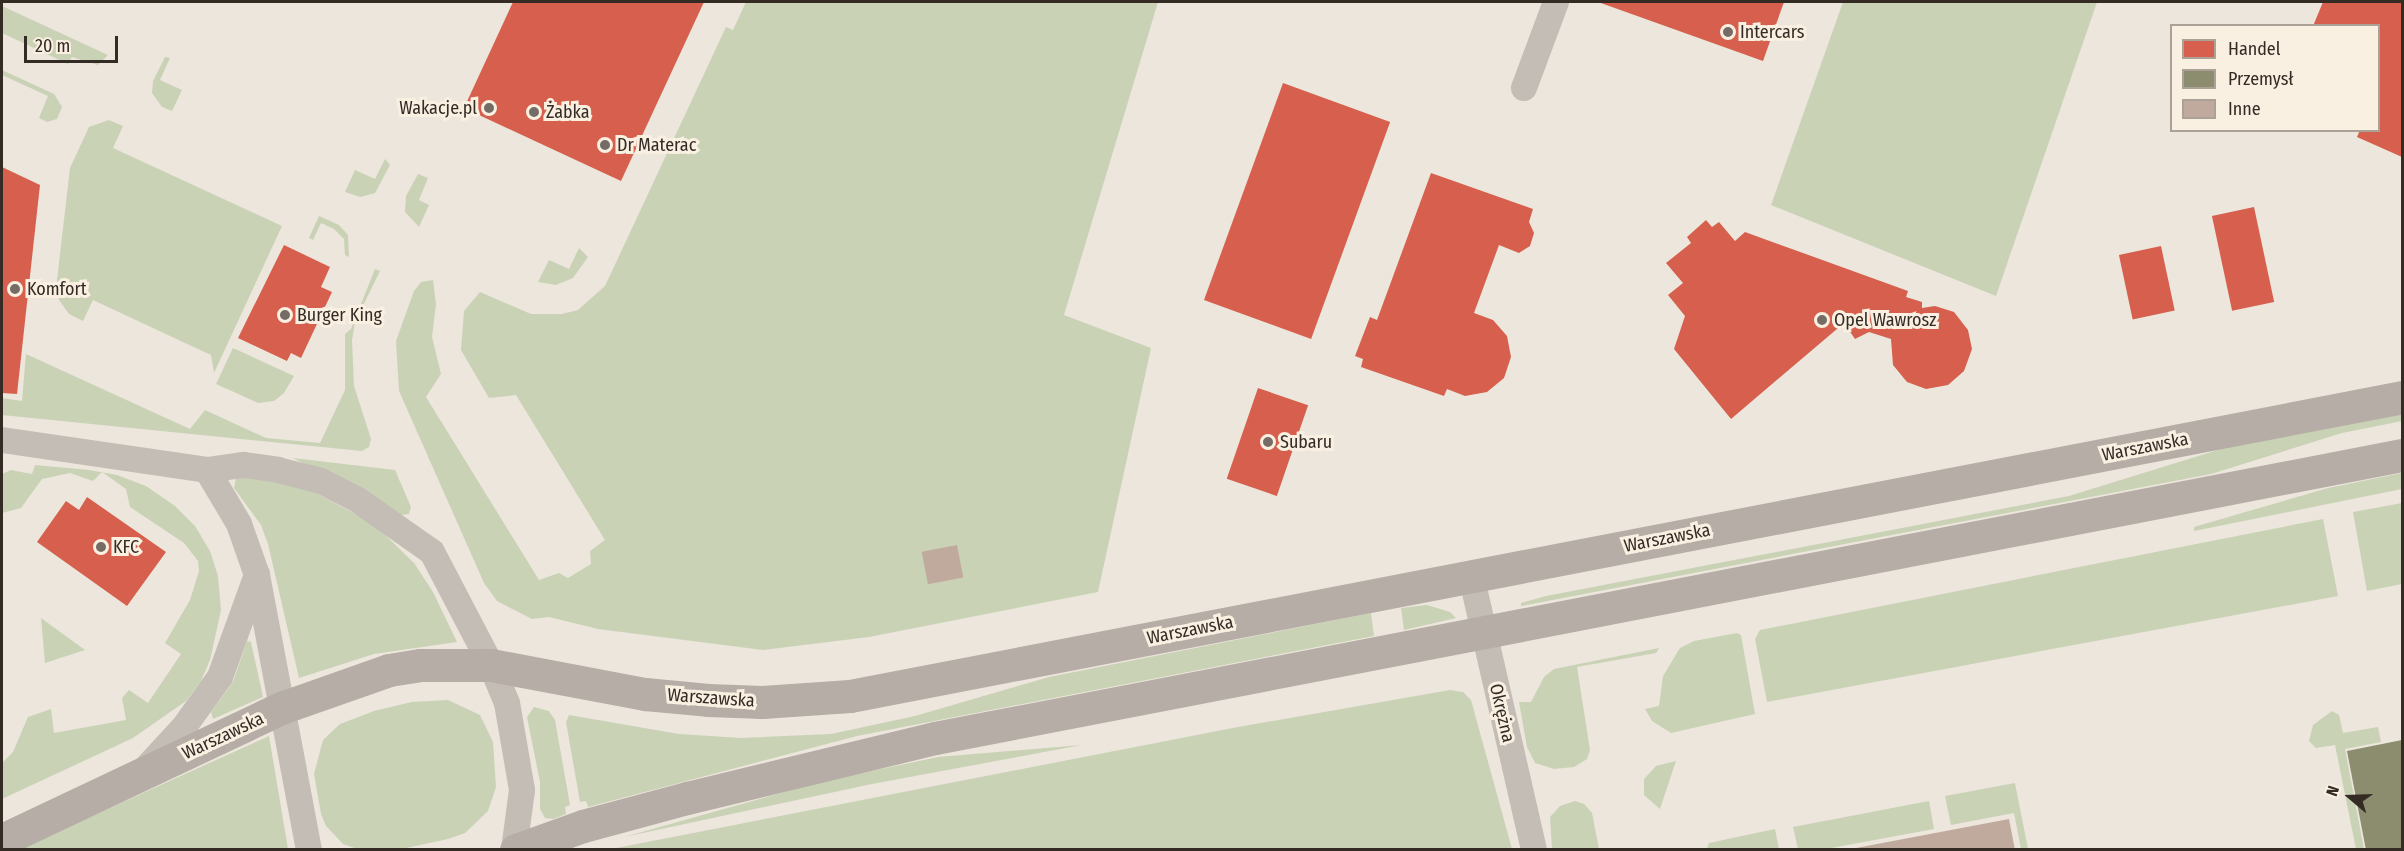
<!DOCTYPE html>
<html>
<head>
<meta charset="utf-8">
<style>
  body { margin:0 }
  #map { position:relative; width:2404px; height:851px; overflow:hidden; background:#ece6dc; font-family:"Fira Sans Condensed",sans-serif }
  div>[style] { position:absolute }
  .green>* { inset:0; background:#cad2b6 }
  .shops>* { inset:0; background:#d6604d; transform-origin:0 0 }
  .industry>* { inset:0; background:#8c8c6e }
  .building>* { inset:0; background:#c0aa9d; transform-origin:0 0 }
  .street>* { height:26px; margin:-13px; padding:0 13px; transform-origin:13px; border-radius:13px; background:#c4bdb6 }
  .secondary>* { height:33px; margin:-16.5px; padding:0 16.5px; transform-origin:16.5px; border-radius:16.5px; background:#b5ada6 }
  .dots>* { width:16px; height:16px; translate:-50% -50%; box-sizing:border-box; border:3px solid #faf0e2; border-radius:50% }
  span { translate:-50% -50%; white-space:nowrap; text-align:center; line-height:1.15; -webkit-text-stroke:6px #faf0e2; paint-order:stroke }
  .poi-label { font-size:18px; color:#342b25 }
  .left { translate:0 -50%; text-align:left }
  .right { translate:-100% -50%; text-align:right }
  .street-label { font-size:18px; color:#342b25 }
  .frame { position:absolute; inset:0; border:3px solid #342b25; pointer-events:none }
  .legend { position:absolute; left:2170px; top:24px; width:210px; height:108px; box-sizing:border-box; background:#faf0e2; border:2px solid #aba196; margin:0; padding:8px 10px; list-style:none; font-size:18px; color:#342b25 }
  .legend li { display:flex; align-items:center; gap:12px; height:30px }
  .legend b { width:30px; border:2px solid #aba196 }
  .north { position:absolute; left:2320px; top:767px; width:60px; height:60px; -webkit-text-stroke:4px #faf0e2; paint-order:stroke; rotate:289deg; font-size:16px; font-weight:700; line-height:24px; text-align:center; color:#342b25 }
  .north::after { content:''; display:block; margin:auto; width:21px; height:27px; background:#342b25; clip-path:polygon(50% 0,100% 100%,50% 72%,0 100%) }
  .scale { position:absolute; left:24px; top:36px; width:94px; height:27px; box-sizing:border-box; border:3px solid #342b25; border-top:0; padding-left:8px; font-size:18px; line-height:21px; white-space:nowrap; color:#342b25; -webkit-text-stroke:4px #faf0e2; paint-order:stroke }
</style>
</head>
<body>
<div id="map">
  <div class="green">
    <i style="clip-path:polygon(746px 2px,1158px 2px,1064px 315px,1151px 348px,1098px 592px,869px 637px,763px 650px,598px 629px,549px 617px,532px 619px,497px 601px,484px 583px,399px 391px,396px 341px,414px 291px,421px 282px,433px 280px,436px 304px,432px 337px,441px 374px,426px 397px,539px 580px,559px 573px,568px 578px,591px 564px,590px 551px,605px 540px,516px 395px,489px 398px,461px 350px,464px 311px,480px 292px,531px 314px,562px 314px,578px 310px,605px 286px,726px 27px,733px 30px)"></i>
    <i style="clip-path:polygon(1843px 2px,2097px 2px,1996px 296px,1771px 205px)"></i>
    <i style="clip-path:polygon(2px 6px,108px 55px,98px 65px,72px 57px,68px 64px,2px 33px)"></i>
    <i style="clip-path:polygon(165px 57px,170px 58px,160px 80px,182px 90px,172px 111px,162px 107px,152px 93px,153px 81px)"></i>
    <i style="clip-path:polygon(2px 70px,54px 94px,62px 107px,57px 119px,47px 122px,39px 118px,48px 96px,2px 75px)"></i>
    <i style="clip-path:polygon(109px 120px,123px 126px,113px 148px,282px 226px,214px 373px,211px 355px,185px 343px,93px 300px,83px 321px,69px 314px,59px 300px,57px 280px,70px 168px,89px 127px)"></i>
    <i style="clip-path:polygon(385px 159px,390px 165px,375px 193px,360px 197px,345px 192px,355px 170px,375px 179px)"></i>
    <i style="clip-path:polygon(418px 174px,428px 178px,419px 200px,429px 205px,419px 227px,405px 212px,406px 196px)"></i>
    <i style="clip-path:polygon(319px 216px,339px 225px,348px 235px,349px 257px,345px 255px,344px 239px,334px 229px,321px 223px,313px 240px,309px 238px)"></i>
    <i style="clip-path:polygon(579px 248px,588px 257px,573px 278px,556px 285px,538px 282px,549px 260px,569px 269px)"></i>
    <i style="clip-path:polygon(375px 269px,380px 271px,355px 322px,352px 340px,354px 386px,371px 439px,369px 447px,362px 451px,2px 415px,2px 398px,22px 401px,26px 354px,190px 429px,205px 410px,266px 438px,320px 443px,345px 390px,345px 334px,351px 329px)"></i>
    <i style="clip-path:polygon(233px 348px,294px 376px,284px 393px,274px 401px,258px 403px,216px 384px)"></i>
    <i style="clip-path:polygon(2402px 413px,2402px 421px,2342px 433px,2211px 474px,1521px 606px,1521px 603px,1546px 596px,2069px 496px,2221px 449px)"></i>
    <i style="clip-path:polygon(293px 458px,395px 470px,411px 507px,409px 514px,401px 515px)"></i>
    <i style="clip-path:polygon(35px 465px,89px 470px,117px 475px,146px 486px,175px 506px,195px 526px,210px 551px,218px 576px,221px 610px,210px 660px,201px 681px,186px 701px,133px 738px,2px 799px,2px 763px,13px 752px,28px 717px,51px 709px,54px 733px,126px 720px,122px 698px,129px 690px,148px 703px,181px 654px,165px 643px,190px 600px,199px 571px,198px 561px,184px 543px,130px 507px,126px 489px,102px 472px,93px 481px,70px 473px,42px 479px,21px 508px,2px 513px,2px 474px,11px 470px,32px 474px)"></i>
    <i style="clip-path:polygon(2402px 473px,2402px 489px,2194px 531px,2194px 527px,2328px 488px)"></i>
    <i style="clip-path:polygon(260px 477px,314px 492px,374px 524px,414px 563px,433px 592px,457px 642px,374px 654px,299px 678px,268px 544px,261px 525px,234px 488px,236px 478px)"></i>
    <i style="clip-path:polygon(2402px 503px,2402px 584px,2367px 591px,2353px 512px)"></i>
    <i style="clip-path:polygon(2323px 519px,2338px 596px,1767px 702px,1755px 639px,1760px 630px)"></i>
    <i style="clip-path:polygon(1427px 605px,1450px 612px,1456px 618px,1404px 630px,1401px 608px)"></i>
    <i style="clip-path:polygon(1371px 613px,1374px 636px,857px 736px,588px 807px,586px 801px,580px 802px,566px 722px,569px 715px,679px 734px,741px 738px,831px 734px,915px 716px,1049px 677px)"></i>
    <i style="clip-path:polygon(41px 618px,85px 650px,45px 663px)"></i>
    <i style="clip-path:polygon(1737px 633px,1741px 635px,1755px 714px,1671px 733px,1652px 721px,1645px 709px,1659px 706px,1663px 676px,1680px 648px,1694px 641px)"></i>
    <i style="clip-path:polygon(247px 641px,251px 642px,263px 697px,213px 719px,211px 712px,233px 682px)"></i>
    <i style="clip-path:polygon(1659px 648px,1656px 653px,1577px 667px,1590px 750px,1587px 759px,1574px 767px,1554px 769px,1535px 763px,1527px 747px,1519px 702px,1531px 702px,1544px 677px,1554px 669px)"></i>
    <i style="clip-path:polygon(1450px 690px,1463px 692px,1471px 700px,1512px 849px,611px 849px,1238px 727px)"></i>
    <i style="clip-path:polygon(448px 700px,480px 715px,493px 742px,496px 787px,488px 811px,465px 833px,448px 839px,397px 850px,357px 849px,343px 844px,326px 826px,321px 814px,314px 774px,323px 740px,340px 724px,374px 711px,412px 702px)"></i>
    <i style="clip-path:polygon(534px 707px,549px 711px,555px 720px,570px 805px,565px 807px,566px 814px,553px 819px,545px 818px,540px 809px,540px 782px,527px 717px)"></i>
    <i style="clip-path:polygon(2332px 711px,2339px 715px,2343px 733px,2378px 727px,2381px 742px,2345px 749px,2364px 849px,2356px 849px,2335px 745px,2316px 748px,2309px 741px,2313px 725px)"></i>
    <i style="clip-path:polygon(269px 736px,288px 849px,17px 850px)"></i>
    <i style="clip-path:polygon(1082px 745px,872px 784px,624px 837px,824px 781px,938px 757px)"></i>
    <i style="clip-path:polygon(1676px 761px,1660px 809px,1644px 795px,1644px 779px,1656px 766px)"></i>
    <i style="clip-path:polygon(2015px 783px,2028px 849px,2021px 849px,2014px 813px,1951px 825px,1945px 796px)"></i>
    <i style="clip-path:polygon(1575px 801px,1584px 804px,1592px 813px,1599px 849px,1552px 849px,1550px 817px,1560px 806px)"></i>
    <i style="clip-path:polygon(1929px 801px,1934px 829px,1826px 849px,1798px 849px,1793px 827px)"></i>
    <i style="clip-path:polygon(1775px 829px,1779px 849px,1707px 849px,1709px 843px)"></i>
  </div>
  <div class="shops">
    <i style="clip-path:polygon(513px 2px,704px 2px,621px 181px,464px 108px)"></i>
    <i style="clip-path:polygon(1598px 2px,1784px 2px,1763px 61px)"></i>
    <i style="clip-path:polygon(2323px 2px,2402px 2px,2402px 157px,2357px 137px,2360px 130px,2378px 130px,2378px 26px,2313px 26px)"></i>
    <i style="left:1283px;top:83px;width:114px;height:231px;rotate:20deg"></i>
    <i style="clip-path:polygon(2px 167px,40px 185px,17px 394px,2px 393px)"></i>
    <i style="clip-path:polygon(1431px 173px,1533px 209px,1529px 222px,1534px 233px,1530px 246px,1519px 253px,1499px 245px,1474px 313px,1493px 320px,1507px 336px,1511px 357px,1504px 378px,1487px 392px,1465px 396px,1447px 389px,1444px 396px,1361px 367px,1363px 359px,1355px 356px,1370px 317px,1377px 320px)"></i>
    <i style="left:2254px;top:207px;width:97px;height:43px;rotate:78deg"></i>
    <i style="clip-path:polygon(1706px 220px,1712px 227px,1719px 222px,1735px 241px,1745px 232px,1908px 291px,1906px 297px,1922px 302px,1922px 308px,1935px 306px,1954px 312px,1968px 330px,1972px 349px,1964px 371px,1948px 385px,1926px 389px,1907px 382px,1893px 365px,1891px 339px,1869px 332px,1855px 339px,1844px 323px,1731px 419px,1674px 349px,1685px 316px,1668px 295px,1683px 283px,1666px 263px,1691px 243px,1687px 237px)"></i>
    <i style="clip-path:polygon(284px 245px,330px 267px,321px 287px,332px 292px,301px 358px,291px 353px,287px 361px,238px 338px)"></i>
    <i style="left:2161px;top:246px;width:66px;height:43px;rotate:78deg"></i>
    <i style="left:1258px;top:388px;width:53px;height:96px;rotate:19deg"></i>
    <i style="clip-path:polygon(87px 497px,166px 552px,127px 606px,37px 542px,66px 501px,79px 510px)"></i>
  </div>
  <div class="industry">
    <i style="clip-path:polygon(2402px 740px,2402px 850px,2366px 850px,2347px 751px)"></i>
  </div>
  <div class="building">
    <i style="left:957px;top:545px;width:33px;height:36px;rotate:79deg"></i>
    <i style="clip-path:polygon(2009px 819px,2015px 850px,1856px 850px,1856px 848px)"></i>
  </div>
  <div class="street">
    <i style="left:1524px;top:88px;width:92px;rotate:-69.6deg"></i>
    <i style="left:2px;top:440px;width:207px;rotate:8.3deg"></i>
    <i style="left:207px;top:470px;width:37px;rotate:-8deg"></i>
    <i style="left:244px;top:465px;width:34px;rotate:8deg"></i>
    <i style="left:278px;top:470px;width:44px;rotate:14.3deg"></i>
    <i style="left:321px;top:481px;width:42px;rotate:27.2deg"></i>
    <i style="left:358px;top:500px;width:90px;rotate:35.1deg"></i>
    <i style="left:432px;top:552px;width:127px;rotate:62.4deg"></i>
    <i style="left:491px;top:665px;width:41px;rotate:67.2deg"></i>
    <i style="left:507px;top:703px;width:88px;rotate:80.2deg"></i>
    <i style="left:522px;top:790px;width:61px;rotate:97.6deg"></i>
    <i style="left:207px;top:470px;width:63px;rotate:59.3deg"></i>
    <i style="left:239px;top:524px;width:54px;rotate:70.6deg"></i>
    <i style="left:257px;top:575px;width:280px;rotate:79.3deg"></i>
    <i style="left:1471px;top:575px;width:282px;rotate:77.1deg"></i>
    <i style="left:147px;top:767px;width:54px;rotate:-47.2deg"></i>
    <i style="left:184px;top:727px;width:62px;rotate:-54.2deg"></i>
    <i style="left:220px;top:677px;width:109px;rotate:-70.1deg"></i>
  </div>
  <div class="secondary">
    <i style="left:2px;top:840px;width:312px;rotate:-25.3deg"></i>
    <i style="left:284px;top:707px;width:111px;rotate:-19.4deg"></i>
    <i style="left:389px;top:670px;width:31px;rotate:-9deg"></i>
    <i style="left:420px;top:665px;width:71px"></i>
    <i style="left:491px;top:665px;width:157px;rotate:10.7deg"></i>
    <i style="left:645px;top:694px;width:63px;rotate:5.4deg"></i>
    <i style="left:708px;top:700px;width:54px;rotate:2.1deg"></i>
    <i style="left:762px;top:702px;width:88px;rotate:-3.9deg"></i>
    <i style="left:850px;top:696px;width:1581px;rotate:-10.9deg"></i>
    <i style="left:516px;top:850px;width:71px;rotate:-19.7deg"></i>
    <i style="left:583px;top:826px;width:108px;rotate:-15.1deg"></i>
    <i style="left:687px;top:798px;width:255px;rotate:-13.6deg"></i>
    <i style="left:935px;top:738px;width:1494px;rotate:-10.92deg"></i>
  </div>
  <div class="dots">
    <i style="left:1728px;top:32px;background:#746c65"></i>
    <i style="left:489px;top:108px;background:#746c65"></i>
    <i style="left:534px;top:112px;background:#746c65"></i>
    <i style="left:605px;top:145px;background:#746c65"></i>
    <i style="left:15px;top:289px;background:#746c65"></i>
    <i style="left:285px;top:315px;background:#746c65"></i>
    <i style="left:1822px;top:320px;background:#746c65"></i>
    <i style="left:1268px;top:442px;background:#746c65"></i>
    <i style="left:101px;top:547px;background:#746c65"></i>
  </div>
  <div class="poi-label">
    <span class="left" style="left:1740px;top:32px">Intercars</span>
    <span class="right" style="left:477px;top:108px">Wakacje.pl</span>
    <span class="left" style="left:546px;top:112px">Żabka</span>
    <span class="left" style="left:617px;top:145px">Dr Materac</span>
    <span class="left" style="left:27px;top:289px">Komfort</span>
    <span class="left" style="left:297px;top:315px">Burger King</span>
    <span class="left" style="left:1834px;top:320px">Opel Wawrosz</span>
    <span class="left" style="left:1280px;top:442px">Subaru</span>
    <span class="left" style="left:113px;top:547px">KFC</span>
  </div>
  <div class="street-label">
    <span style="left:2145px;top:447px;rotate:-11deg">Warszawska</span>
    <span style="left:1667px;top:538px;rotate:-11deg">Warszawska</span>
    <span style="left:1190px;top:630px;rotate:-11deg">Warszawska</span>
    <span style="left:711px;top:698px;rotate:4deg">Warszawska</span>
    <span style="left:1502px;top:713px;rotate:77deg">Okrężna</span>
    <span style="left:223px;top:736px;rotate:-25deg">Warszawska</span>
  </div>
  <div class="frame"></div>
  <ul class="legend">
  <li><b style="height:16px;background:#d6604d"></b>Handel</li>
  <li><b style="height:16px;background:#8c8c6e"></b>Przemysł</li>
  <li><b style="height:16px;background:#c0aa9d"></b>Inne</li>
  </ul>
  <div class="north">N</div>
  <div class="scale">20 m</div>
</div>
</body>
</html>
